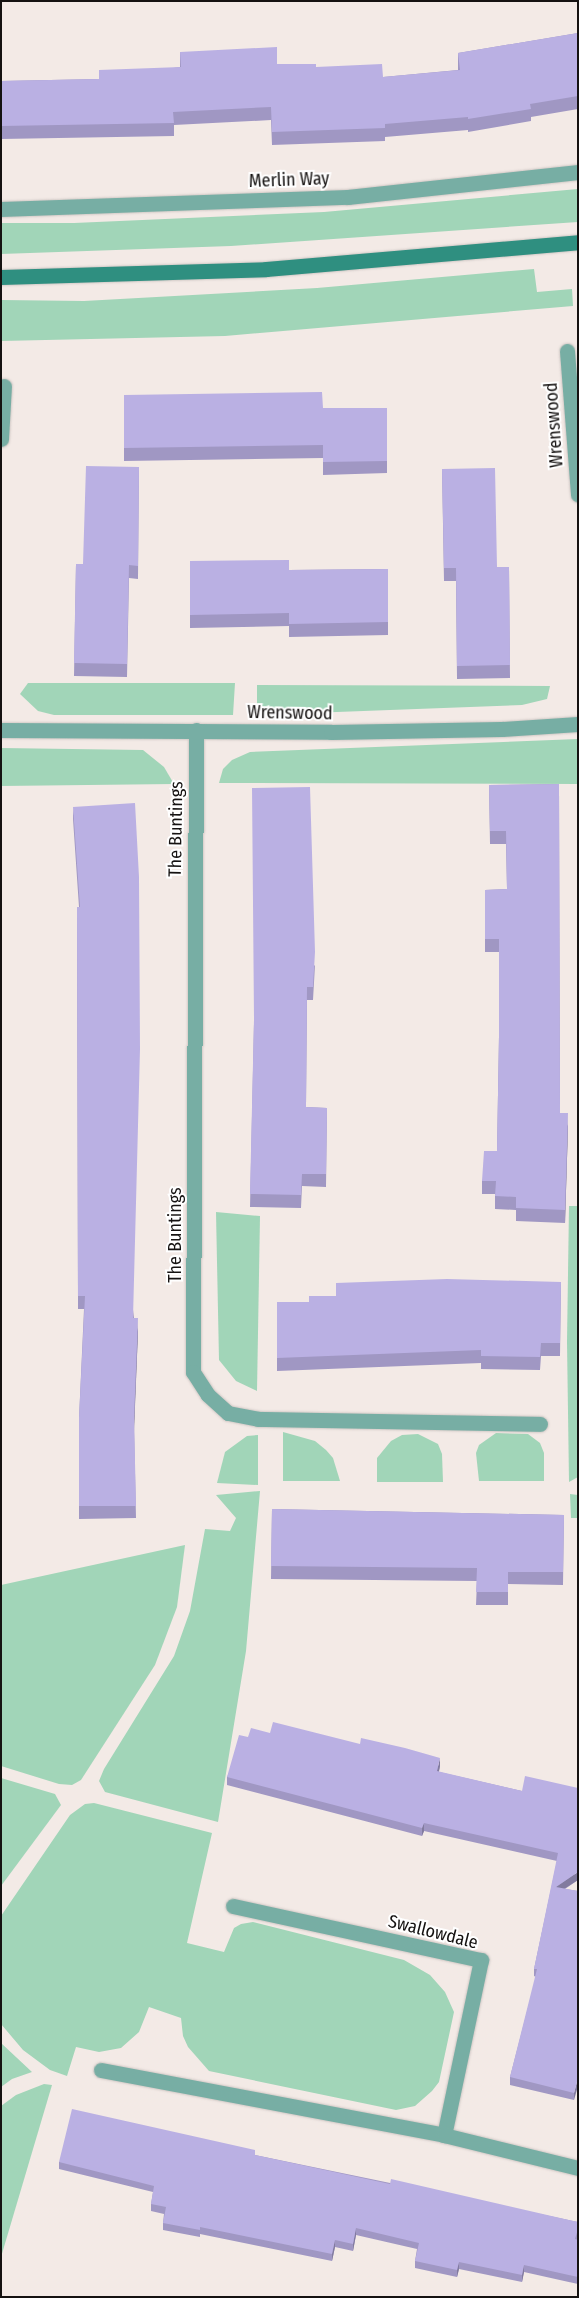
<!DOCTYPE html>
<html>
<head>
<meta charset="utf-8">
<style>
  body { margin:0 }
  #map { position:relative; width:579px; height:2298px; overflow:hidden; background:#f3eae6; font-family:"Fira Sans Condensed",sans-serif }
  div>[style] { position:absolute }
  .green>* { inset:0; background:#a1d5b8 }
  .roads { filter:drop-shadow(0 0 1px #cfc7c4) drop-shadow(0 0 1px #cfc7c4) }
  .street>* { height:15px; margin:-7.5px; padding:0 7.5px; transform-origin:7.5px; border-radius:7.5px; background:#77aea4 }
  .secondary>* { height:15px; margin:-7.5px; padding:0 7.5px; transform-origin:7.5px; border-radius:7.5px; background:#2f8f80 }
  .wall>* { inset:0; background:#a097c3 }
  .shaded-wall>* { inset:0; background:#827b9f }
  .building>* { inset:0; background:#bab0e3 }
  span { translate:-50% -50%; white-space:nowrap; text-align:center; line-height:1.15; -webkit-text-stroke:4px #fff; paint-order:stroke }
  .street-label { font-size:18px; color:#151211 }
  .frame { position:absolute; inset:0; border:2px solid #151211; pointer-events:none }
</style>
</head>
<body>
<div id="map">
  <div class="green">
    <i style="clip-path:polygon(578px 189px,578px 222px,231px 246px,1px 254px,1px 223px,74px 223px,324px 212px)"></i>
    <i style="clip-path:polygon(534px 269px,537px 292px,572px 289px,573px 306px,225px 336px,1px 341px,1px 300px,84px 301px,317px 288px)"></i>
    <i style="clip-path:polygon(28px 683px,235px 683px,233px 715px,54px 715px,38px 711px,20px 694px)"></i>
    <i style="clip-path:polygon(257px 685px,550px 686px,547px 699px,522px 705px,257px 715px)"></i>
    <i style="clip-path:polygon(578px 739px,578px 784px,219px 783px,223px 769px,232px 760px,250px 752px)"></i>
    <i style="clip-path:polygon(1px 748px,143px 750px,164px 767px,174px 784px,1px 786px)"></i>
    <i style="clip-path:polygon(569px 1206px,578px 1206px,578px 1477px,569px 1482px,567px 1342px)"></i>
    <i style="clip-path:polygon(216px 1212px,260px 1216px,257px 1391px,236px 1381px,219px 1360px)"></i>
    <i style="clip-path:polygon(283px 1432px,315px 1441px,326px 1450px,333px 1458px,340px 1481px,283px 1481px)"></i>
    <i style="clip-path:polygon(496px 1433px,528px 1434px,540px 1443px,544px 1453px,544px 1481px,479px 1481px,476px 1453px,479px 1445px)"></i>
    <i style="clip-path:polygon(418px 1434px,438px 1444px,442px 1454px,443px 1482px,377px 1482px,377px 1458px,391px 1441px,402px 1435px)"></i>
    <i style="clip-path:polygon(258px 1435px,258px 1485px,217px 1483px,225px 1452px,247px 1436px)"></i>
    <i style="clip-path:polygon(260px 1491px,246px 1651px,218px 1822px,105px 1792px,99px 1781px,104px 1769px,174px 1656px,190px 1611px,205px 1529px,230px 1531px,236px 1518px,216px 1495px)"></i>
    <i style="clip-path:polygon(570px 1494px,578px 1495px,578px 1518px,571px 1518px)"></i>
    <i style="clip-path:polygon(185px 1545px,177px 1607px,155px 1665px,81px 1780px,72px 1785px,59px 1784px,1px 1766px,1px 1585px)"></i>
    <i style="clip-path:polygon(1px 1778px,55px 1794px,61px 1805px,1px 1886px)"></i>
    <i style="clip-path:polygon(94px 1803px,212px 1833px,187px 1943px,224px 1952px,234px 1928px,241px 1924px,253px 1922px,404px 1960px,430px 1975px,445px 1992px,454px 2012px,439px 2082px,432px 2091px,415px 2106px,396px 2110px,209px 2071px,188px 2047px,183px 2036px,181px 2018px,149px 2007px,139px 2032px,121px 2048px,99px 2052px,76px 2047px,67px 2076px,50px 2070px,23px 2050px,1px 2024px,1px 1916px,70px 1815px,85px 1804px)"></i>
    <i style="clip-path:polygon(1px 2043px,32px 2072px,12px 2079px,1px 2087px)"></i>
    <i style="clip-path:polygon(44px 2084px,52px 2085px,1px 2257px,1px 2106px,16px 2095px)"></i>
  </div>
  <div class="roads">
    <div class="street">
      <i style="left:1px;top:209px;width:347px;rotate:-2deg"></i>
      <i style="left:348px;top:197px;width:231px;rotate:-6.2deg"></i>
      <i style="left:567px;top:351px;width:144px;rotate:85.6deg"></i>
      <i style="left:1px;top:439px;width:53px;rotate:-86.8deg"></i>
      <i style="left:1px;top:730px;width:330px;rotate:0.3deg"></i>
      <i style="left:331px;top:732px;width:170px;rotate:-1deg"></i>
      <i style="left:501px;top:729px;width:77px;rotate:-3.7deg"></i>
      <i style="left:196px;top:730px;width:642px;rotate:90.27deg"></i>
      <i style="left:193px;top:1372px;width:27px;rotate:57deg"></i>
      <i style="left:208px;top:1395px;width:27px;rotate:42deg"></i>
      <i style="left:228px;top:1413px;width:31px;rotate:11deg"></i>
      <i style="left:258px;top:1419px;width:282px;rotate:1deg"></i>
      <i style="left:233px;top:1906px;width:254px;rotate:12.3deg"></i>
      <i style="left:481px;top:1960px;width:179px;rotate:101.9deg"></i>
      <i style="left:101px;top:2070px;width:349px;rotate:10.7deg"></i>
      <i style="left:444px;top:2135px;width:138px;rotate:13.8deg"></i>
    </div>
    <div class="secondary">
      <i style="left:1px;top:277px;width:265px;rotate:-1.7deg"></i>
      <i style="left:266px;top:269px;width:313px;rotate:-4.9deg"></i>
    </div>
  </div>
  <div class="wall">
    <i style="clip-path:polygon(578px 33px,578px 109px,531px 117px,531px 121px,468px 132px,468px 130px,385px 137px,385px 141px,272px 145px,271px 120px,174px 125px,174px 136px,1px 139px,1px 81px,99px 79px,180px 67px,180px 52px,277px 64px,316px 67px,383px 77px,458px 70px,458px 53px)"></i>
    <i style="clip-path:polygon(124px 395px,323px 408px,387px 408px,387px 473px,323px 475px,323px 458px,124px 461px)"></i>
    <i style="clip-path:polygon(139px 467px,138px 579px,129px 578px,127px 677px,74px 676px,76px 564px,83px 564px)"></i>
    <i style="clip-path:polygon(442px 469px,497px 567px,509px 567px,510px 678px,457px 679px,456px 581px,444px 581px)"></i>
    <i style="clip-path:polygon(190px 561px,289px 570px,388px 569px,388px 635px,289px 637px,289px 626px,190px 628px)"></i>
    <i style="clip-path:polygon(559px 784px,560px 1113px,568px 1126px,565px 1223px,516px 1221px,516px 1210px,495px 1209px,495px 1194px,482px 1194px,482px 1181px,497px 1151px,499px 1036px,499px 952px,485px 952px,485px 890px,507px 889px,506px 844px,490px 844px,489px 785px)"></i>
    <i style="clip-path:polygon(73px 807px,134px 1318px,138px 1331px,134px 1426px,136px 1518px,79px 1519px,79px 1418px,84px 1309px,78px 1309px,77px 907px,79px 907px,73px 819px)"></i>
    <i style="clip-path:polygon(315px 965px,313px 1000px,307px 1000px,306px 1107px,327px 1108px,326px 1187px,302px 1186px,301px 1208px,250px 1207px,254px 1023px)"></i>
    <i style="clip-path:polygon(561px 1282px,560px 1356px,541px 1356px,540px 1370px,481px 1369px,481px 1363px,277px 1371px,277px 1302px,309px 1302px,336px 1296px)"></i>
    <i style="clip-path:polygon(272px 1509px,564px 1515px,563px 1585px,508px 1584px,508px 1605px,476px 1605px,477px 1581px,271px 1579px)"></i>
    <i style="clip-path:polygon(270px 1733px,440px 1766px,439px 1772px,522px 1791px,578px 1880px,565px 1889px,578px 1891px,574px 2100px,510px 2085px,510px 2077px,536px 1977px,534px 1976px,534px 1969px,557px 1861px,424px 1831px,422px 1836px,227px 1785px,227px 1777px,248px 1737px)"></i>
    <i style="clip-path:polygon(255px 2155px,578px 2222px,577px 2239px,578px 2240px,578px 2284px,524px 2272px,522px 2282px,459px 2269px,457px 2277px,415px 2268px,415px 2261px,417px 2249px,356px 2235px,353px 2251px,335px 2247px,332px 2261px,200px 2234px,200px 2237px,163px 2230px,163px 2223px,164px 2214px,151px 2211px,151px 2204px,153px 2192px,59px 2169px,59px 2162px)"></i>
  </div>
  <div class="shaded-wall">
    <i style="clip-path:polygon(568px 1113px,568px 1126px,565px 1223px,565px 1210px)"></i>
    <i style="clip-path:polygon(138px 1318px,138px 1331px,134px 1431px,134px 1418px)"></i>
    <i style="clip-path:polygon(440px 1758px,440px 1766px,437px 1779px,437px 1771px)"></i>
    <i style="clip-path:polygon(424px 1823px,424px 1831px,422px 1836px,422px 1828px)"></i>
    <i style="clip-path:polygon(578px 1872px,578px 1880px,556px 1894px,556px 1887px)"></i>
    <i style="clip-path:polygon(578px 2078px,578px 2086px,574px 2100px,574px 2093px)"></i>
    <i style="clip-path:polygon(356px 2228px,356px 2235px,353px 2251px,353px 2244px)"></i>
    <i style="clip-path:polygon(335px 2240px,335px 2247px,332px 2261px,332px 2254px)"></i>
    <i style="clip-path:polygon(459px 2262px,459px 2269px,457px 2277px,457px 2270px)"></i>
    <i style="clip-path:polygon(524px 2265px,524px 2272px,522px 2282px,522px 2275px)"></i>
  </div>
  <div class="building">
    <i style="clip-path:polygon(578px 33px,578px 96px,530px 104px,531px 109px,468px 119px,468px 117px,385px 124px,385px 128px,272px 132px,271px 107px,173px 112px,174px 123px,1px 126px,1px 81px,99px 79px,99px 70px,181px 67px,180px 52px,277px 47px,277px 64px,316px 64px,316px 67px,382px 64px,383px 77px,460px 70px,458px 53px)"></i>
    <i style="clip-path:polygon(322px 392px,323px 408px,387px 408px,387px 461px,323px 462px,323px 445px,124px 448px,124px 395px)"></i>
    <i style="clip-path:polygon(86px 466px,139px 467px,138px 566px,129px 565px,127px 664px,74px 663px,76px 564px,83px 564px)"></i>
    <i style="clip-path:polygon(495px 468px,497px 567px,509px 567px,510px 665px,457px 666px,456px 568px,444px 568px,442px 469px)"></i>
    <i style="clip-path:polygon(289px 560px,289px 570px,388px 569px,388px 622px,289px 624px,289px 613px,190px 615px,190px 561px)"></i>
    <i style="clip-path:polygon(559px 784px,560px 1113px,568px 1113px,565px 1210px,516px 1208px,516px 1197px,495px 1196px,496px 1181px,482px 1181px,484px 1151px,497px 1151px,499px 1036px,499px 939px,485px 939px,485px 890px,507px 889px,506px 831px,490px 831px,489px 785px)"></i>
    <i style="clip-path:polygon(310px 787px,315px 952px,313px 987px,307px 987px,306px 1107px,327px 1108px,326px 1174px,302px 1174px,301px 1195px,250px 1194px,254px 1019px,252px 788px)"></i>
    <i style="clip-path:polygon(135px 803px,139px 877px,140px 1049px,133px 1318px,138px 1318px,134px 1418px,136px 1506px,79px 1506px,79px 1418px,85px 1296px,78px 1296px,77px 907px,80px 907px,73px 807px)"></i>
    <i style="clip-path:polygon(447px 1279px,561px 1282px,560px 1343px,541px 1343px,540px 1357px,481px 1356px,481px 1350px,277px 1358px,277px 1302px,309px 1302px,309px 1296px,336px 1296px,336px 1283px)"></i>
    <i style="clip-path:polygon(272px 1509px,564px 1515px,563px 1572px,508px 1572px,508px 1592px,476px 1592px,477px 1568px,271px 1566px)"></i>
    <i style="clip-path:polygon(273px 1722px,360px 1744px,361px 1738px,405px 1748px,440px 1758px,437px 1771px,522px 1791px,525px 1776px,578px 1788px,578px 1872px,556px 1887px,578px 1891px,578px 2078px,574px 2093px,510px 2077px,537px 1969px,534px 1969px,558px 1853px,424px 1823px,422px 1828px,227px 1777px,239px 1735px,248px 1737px,251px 1728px,270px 1733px)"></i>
    <i style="clip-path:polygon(72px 2109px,255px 2150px,255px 2155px,390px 2184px,391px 2179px,578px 2222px,578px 2229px,575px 2239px,578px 2240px,578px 2277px,524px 2265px,522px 2275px,459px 2262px,457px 2270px,415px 2261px,419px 2243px,356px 2228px,353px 2244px,335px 2240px,332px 2254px,200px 2227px,200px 2230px,163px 2223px,166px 2207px,151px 2204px,154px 2186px,59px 2162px)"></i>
  </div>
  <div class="street-label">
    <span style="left:289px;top:180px;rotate:-2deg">Merlin Way</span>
    <span style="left:554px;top:425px;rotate:-94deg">Wrenswood</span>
    <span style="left:290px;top:713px;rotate:1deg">Wrenswood</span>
    <span style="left:176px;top:829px;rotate:-89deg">The Buntings</span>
    <span style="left:175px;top:1235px;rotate:-90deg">The Buntings</span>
    <span style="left:433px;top:1932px;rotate:14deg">Swallowdale</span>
  </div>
  <div class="frame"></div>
</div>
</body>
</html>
